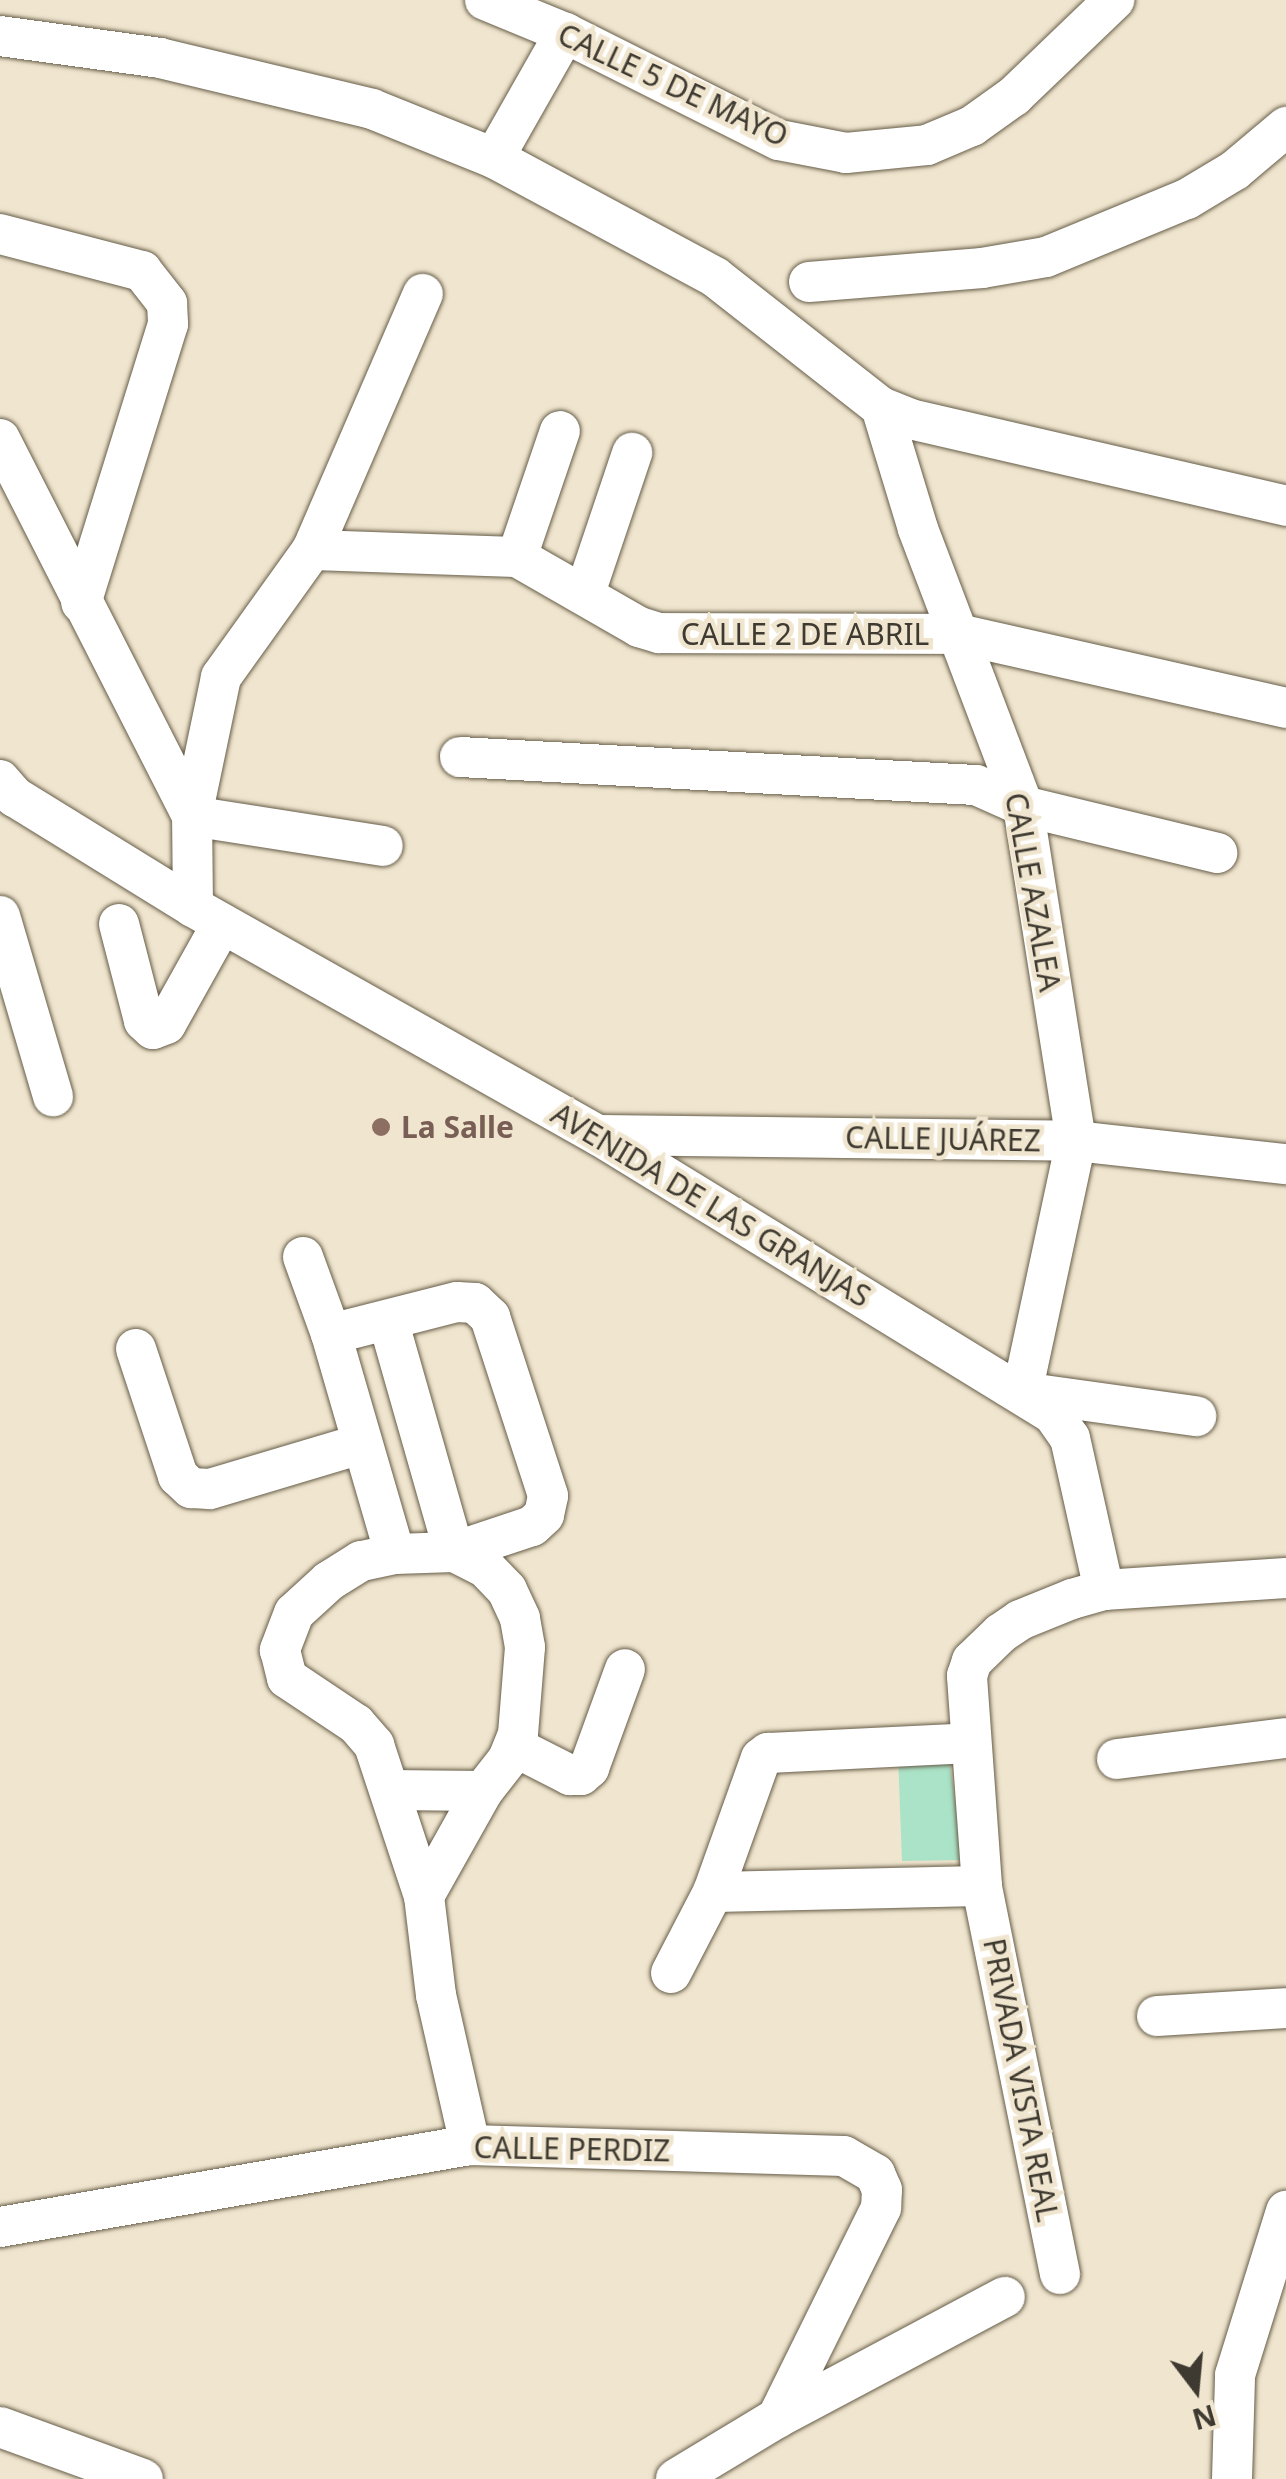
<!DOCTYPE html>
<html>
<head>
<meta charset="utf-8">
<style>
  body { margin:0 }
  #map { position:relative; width:1286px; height:2479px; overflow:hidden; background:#f0e5ce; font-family:"Noto Sans",sans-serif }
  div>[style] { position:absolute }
  .green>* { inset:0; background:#aae3c7 }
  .roads { filter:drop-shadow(0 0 2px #665d49) drop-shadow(0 0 2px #665d49) }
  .minor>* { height:40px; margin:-20px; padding:0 20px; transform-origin:20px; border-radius:20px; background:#fff }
  .dots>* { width:28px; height:28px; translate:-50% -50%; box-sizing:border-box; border:5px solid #f0e5ce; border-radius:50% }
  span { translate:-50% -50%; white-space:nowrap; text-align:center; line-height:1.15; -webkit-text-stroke:9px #f0e5ce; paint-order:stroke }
  .street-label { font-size:30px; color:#3e3a31 }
  .education-label { font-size:30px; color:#785e54; font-weight:700 }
  .left { translate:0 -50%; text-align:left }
  .north { position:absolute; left:1146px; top:2339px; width:100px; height:100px; -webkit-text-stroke:8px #f0e5ce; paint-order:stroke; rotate:164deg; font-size:28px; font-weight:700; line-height:40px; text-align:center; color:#3e3a31 }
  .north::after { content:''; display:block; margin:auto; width:35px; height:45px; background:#3e3a31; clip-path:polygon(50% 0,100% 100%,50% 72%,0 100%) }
</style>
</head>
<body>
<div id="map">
  <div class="green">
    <i style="clip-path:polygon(948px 1752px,964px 1860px,902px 1861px,898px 1754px)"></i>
  </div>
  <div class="roads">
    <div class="minor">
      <i style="left:485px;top:0;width:87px;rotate:22.4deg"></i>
      <i style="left:565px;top:33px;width:239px;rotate:26.6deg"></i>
      <i style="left:779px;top:140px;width:68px;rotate:11deg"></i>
      <i style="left:846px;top:153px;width:81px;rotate:-5.6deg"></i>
      <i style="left:927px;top:145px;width:49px;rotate:-22.9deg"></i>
      <i style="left:972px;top:126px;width:52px;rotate:-35.5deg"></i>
      <i style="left:1014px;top:96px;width:139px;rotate:-43.8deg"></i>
      <i style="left:0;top:36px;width:162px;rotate:7.8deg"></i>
      <i style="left:160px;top:58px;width:218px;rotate:13.5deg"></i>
      <i style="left:372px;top:109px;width:131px;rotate:21.9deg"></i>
      <i style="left:494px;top:158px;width:251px;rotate:28.3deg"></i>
      <i style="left:715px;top:277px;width:211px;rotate:38.1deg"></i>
      <i style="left:881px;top:407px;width:31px;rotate:22deg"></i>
      <i style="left:910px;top:419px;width:386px;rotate:13deg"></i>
      <i style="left:494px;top:158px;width:144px;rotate:-60.4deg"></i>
      <i style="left:0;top:234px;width:147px;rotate:14.6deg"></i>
      <i style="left:142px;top:271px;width:41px;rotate:52deg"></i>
      <i style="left:167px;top:303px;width:21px;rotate:87deg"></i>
      <i style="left:168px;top:324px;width:292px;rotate:107.3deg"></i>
      <i style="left:809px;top:282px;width:174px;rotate:-4.6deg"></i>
      <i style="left:982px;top:268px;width:65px;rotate:-9.8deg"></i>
      <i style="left:1046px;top:257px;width:152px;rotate:-22.4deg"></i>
      <i style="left:1187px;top:199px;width:56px;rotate:-31.1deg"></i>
      <i style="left:1235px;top:170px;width:67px;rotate:-40.1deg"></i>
      <i style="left:881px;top:407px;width:127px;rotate:73.1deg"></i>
      <i style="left:918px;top:529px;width:296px;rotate:69.2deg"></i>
      <i style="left:1023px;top:806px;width:339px;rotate:81deg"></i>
      <i style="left:1076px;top:1141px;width:257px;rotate:102.1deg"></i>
      <i style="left:1022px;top:1392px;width:176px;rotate:7.9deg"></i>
      <i style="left:0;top:439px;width:423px;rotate:63deg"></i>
      <i style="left:192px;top:816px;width:193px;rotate:8.9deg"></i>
      <i style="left:312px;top:550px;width:205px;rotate:2deg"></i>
      <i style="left:517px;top:557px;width:141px;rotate:29.8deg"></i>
      <i style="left:639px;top:627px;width:21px;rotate:17deg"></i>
      <i style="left:659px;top:633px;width:299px;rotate:0.2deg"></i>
      <i style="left:958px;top:634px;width:336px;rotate:12.7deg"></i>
      <i style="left:517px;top:557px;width:133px;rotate:-71.2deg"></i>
      <i style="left:585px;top:593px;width:148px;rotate:-71.4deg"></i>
      <i style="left:460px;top:757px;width:517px;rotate:3.11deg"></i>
      <i style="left:976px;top:785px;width:51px;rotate:24.1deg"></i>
      <i style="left:1023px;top:806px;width:200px;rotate:13.6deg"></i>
      <i style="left:0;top:780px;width:23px;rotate:49deg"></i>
      <i style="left:15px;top:797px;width:209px;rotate:31.7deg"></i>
      <i style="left:193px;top:907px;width:465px;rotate:29.4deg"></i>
      <i style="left:598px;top:1135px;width:534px;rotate:31.52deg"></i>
      <i style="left:1053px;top:1414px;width:29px;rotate:55deg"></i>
      <i style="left:1070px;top:1438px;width:156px;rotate:77.4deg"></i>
      <i style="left:193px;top:907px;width:91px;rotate:-90.6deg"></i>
      <i style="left:192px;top:816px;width:142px;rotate:-78.2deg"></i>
      <i style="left:221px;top:677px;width:156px;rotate:-54.4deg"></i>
      <i style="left:312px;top:550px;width:279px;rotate:-66.6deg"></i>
      <i style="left:0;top:916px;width:188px;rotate:73.6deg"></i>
      <i style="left:119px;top:924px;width:100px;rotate:75.5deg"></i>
      <i style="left:144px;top:1021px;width:12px;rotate:42deg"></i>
      <i style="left:153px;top:1029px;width:14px;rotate:-21deg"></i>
      <i style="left:166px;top:1024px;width:115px;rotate:-60.8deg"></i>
      <i style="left:601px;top:1135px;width:475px;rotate:0.7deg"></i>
      <i style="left:1076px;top:1141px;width:211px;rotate:6.3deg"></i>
      <i style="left:303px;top:1257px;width:82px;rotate:70deg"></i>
      <i style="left:331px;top:1334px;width:229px;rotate:73.8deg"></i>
      <i style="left:388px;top:1320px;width:241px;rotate:74.1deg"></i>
      <i style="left:331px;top:1334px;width:130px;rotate:-14.3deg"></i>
      <i style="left:457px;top:1302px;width:18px;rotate:3deg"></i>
      <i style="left:475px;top:1303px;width:21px;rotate:43deg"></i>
      <i style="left:490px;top:1317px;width:188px;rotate:72deg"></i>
      <i style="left:548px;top:1496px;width:19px;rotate:102deg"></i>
      <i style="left:544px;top:1515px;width:16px;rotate:137deg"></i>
      <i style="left:532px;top:1526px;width:82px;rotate:161.6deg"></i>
      <i style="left:136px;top:1349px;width:134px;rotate:71.7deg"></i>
      <i style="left:178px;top:1476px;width:18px;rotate:43deg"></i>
      <i style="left:191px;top:1488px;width:19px;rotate:3deg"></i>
      <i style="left:210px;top:1489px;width:158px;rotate:-16.6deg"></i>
      <i style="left:515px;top:1747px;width:62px;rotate:27deg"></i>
      <i style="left:570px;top:1775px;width:11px"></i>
      <i style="left:581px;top:1775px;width:11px;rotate:-41deg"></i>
      <i style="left:589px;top:1768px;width:105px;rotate:-70deg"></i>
      <i style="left:1117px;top:1759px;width:170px;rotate:-7.1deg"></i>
      <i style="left:390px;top:1790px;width:93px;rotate:0.6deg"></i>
      <i style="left:713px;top:1892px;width:269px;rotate:-1.3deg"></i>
      <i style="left:424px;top:1896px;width:120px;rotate:-60.7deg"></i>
      <i style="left:483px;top:1791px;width:41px;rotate:-52deg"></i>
      <i style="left:508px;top:1759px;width:27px;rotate:-68deg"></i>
      <i style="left:518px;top:1734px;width:87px;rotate:-85.4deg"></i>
      <i style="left:525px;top:1647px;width:29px;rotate:-100deg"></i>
      <i style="left:520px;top:1618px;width:31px;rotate:-115deg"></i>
      <i style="left:507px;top:1590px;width:30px;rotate:-134deg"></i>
      <i style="left:486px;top:1568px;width:36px;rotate:-153deg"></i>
      <i style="left:454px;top:1552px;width:59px;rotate:178.1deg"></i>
      <i style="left:395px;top:1554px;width:35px;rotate:168deg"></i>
      <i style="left:361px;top:1561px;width:38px;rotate:148deg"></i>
      <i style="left:329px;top:1581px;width:47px;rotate:137.6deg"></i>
      <i style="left:294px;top:1613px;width:40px;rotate:111deg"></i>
      <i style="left:280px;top:1650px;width:29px;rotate:76deg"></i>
      <i style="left:287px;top:1678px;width:83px;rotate:33.7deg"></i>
      <i style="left:356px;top:1724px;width:28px;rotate:49deg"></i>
      <i style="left:374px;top:1745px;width:159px;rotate:71.7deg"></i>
      <i style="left:424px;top:1896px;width:100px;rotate:83.1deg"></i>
      <i style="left:436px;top:1995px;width:154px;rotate:77.2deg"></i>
      <i style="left:671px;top:1973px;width:91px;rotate:-62.6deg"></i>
      <i style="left:713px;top:1892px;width:142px;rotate:-70.3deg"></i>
      <i style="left:761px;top:1758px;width:9px;rotate:-36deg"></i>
      <i style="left:768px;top:1753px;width:203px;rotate:-2.8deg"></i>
      <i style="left:1157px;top:2016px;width:129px;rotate:-3.5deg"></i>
      <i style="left:0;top:2227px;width:477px;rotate:-9.9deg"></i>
      <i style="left:470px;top:2145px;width:374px;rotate:1.7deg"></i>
      <i style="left:844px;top:2156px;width:36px;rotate:30deg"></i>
      <i style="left:875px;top:2174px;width:17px;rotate:66deg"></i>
      <i style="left:882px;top:2190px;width:18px;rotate:93deg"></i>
      <i style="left:881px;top:2208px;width:234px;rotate:116.3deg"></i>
      <i style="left:1060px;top:2274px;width:396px;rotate:-101.4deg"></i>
      <i style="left:982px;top:1886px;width:211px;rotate:-94.1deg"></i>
      <i style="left:967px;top:1676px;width:16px;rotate:-72deg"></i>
      <i style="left:972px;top:1661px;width:40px;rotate:-44deg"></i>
      <i style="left:1001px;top:1633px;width:23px;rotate:-34deg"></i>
      <i style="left:1020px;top:1620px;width:56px;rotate:-22deg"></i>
      <i style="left:1072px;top:1599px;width:33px;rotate:-16deg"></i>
      <i style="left:1104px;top:1590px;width:182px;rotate:-3.8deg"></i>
      <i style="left:0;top:2427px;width:152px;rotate:20deg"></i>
      <i style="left:676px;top:2479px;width:118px;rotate:-31.1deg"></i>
      <i style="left:777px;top:2418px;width:258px;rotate:-28deg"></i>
      <i style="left:1232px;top:2479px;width:104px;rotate:-88.3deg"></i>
      <i style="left:1235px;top:2375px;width:172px;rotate:-72.7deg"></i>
    </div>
  </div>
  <div class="dots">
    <i style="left:381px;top:1127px;background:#8d6e63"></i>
  </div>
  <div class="street-label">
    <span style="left:673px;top:85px;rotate:25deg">CALLE 5 DE MAYO</span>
    <span style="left:805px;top:634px">CALLE 2 DE ABRIL</span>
    <span style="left:1033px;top:892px;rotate:80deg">CALLE AZALEA</span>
    <span style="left:943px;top:1139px;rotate:1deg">CALLE JUÁREZ</span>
    <span style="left:711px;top:1205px;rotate:31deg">AVENIDA DE LAS GRANJAS</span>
    <span style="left:1021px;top:2080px;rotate:79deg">PRIVADA VISTA REAL</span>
    <span style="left:572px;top:2149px;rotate:1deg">CALLE PERDIZ</span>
  </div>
  <div class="education-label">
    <span class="left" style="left:401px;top:1127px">La Salle</span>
  </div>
  <div class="north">N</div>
</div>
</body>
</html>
